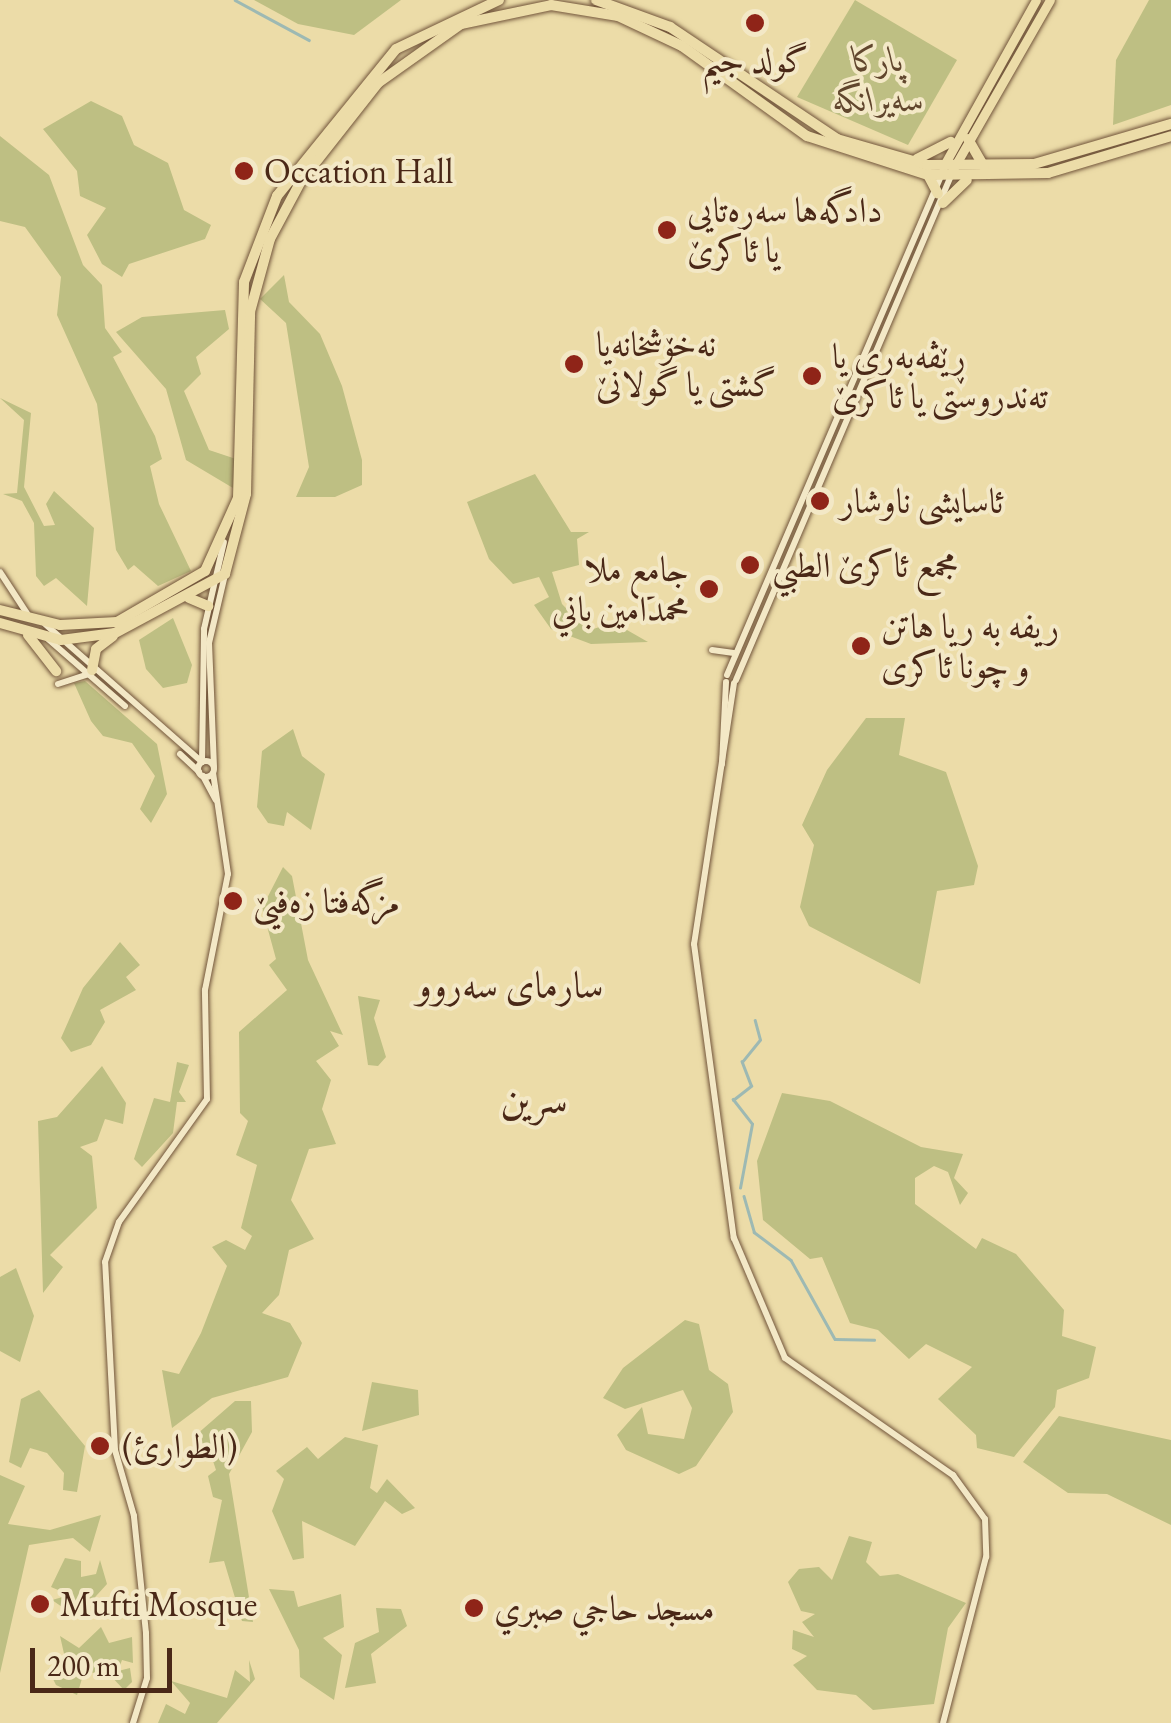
<!DOCTYPE html>
<html>
<head>
<meta charset="utf-8">
<style>
  body { margin:0 }
  #map { position:relative; width:1171px; height:1723px; overflow:hidden; background:#ecdca8; font-family:"EB Garamond",Amiri,serif }
  div>[style] { position:absolute }
  .green>* { inset:0; background:#bebf83 }
  .stream>* { height:2.5px; margin:-1.25px; padding:0 1.25px; transform-origin:1.25px; border-radius:1.25px; background:#9db9b3 }
  .roads { filter:drop-shadow(0 0 2px #72553b) drop-shadow(0 0 2px #72553b) }
  .minor>* { height:6px; margin:-3px; padding:0 3px; transform-origin:3px; border-radius:3px; background:#f3e8c6 }
  .minor>.ring { margin:-3px; padding:0; box-sizing:content-box; background:none; border:6px solid #f3e8c6; border-radius:50% }
  .major>* { height:9px; margin:-4.5px; padding:0 4.5px; transform-origin:4.5px; border-radius:4.5px; background:#ecdca8 }
  .highway>* { height:10px; margin:-5px; padding:0 5px; transform-origin:5px; border-radius:5px; background:#ecdca8 }
  .dots>* { width:28px; height:28px; translate:-50% -50%; box-sizing:border-box; border:5px solid #f3e8c6; border-radius:50% }
  span { translate:-50% -50%; white-space:nowrap; text-align:center; line-height:1.15; -webkit-text-stroke:8px #f3e8c6; paint-order:stroke }
  .park-label { font-size:35px; color:#61462d; font-style:italic }
  .poi-label { font-size:35px; color:#4a2817 }
  .left { translate:0 -50%; text-align:left }
  .right { translate:-100% -50%; text-align:right }
  .neighbourhood-label { font-size:38px; color:#4a2817 }
  .quarter-label { font-size:40px; color:#4a2817 }
  .scale { position:absolute; left:30px; top:1648px; width:142px; height:45px; box-sizing:border-box; border:5px solid #4a2817; border-top:0; padding-left:12px; font-size:30px; line-height:35px; white-space:nowrap; color:#4a2817; -webkit-text-stroke:8px #f3e8c6; paint-order:stroke }
</style>
</head>
<body>
<div id="map">
  <div class="green">
    <i style="clip-path:polygon(254px 0,401px 0,354px 35px,298px 24px)"></i>
    <i style="clip-path:polygon(855px 0,957px 60px,908px 145px,797px 97px)"></i>
    <i style="clip-path:polygon(1149px 0,1171px 0,1171px 105px,1113px 125px,1116px 60px)"></i>
    <i style="clip-path:polygon(91px 101px,122px 116px,134px 145px,168px 163px,184px 210px,211px 225px,205px 239px,129px 264px,122px 277px,102px 264px,87px 235px,106px 208px,80px 196px,77px 171px,43px 129px)"></i>
    <i style="clip-path:polygon(0 136px,49px 175px,83px 265px,102px 285px,105px 328px,122px 352px,113px 357px,155px 436px,162px 459px,150px 466px,159px 504px,191px 571px,158px 586px,134px 565px,128px 570px,116px 550px,97px 404px,57px 315px,61px 277px,25px 227px,0 221px)"></i>
    <i style="clip-path:polygon(284px 275px,289px 302px,320px 334px,342px 386px,362px 460px,362px 485px,335px 497px,296px 497px,309px 467px,286px 323px,260px 299px)"></i>
    <i style="clip-path:polygon(225px 310px,229px 329px,196px 357px,201px 374px,184px 391px,209px 450px,236px 459px,233px 488px,186px 460px,166px 389px,116px 332px,142px 317px)"></i>
    <i style="clip-path:polygon(0 398px,31px 413px,24px 487px,44px 526px,55px 525px,46px 504px,54px 491px,94px 528px,87px 606px,56px 578px,44px 586px,36px 576px,34px 523px,22px 501px,3px 494px,17px 493px,24px 420px)"></i>
    <i style="clip-path:polygon(535px 474px,571px 532px,589px 532px,577px 539px,579px 565px,552px 572px,562px 604px,588px 631px,613px 622px,648px 642px,591px 644px,551px 629px,534px 605px,549px 597px,539px 577px,513px 584px,489px 559px,467px 502px)"></i>
    <i style="clip-path:polygon(173px 618px,192px 665px,187px 683px,163px 688px,146px 669px,139px 640px)"></i>
    <i style="clip-path:polygon(85px 681px,157px 744px,167px 794px,151px 823px,140px 809px,155px 776px,132px 743px,103px 736px,91px 721px,74px 683px)"></i>
    <i style="clip-path:polygon(866px 718px,905px 718px,899px 755px,946px 772px,978px 866px,974px 885px,937px 891px,920px 984px,809px 926px,800px 907px,814px 845px,802px 825px,827px 770px)"></i>
    <i style="clip-path:polygon(293px 729px,302px 756px,325px 774px,311px 830px,287px 812px,284px 826px,268px 823px,257px 807px,262px 751px)"></i>
    <i style="clip-path:polygon(283px 867px,292px 876px,308px 960px,343px 1035px,330px 1031px,339px 1046px,316px 1061px,331px 1080px,322px 1109px,336px 1144px,309px 1149px,291px 1200px,314px 1239px,289px 1250px,279px 1295px,262px 1313px,290px 1323px,302px 1343px,288px 1377px,212px 1398px,172px 1428px,162px 1370px,179px 1374px,201px 1333px,227px 1266px,212px 1247px,226px 1240px,245px 1250px,252px 1236px,241px 1228px,257px 1165px,236px 1155px,248px 1121px,240px 1113px,239px 1032px,287px 990px,269px 965px,276px 959px,262px 908px)"></i>
    <i style="clip-path:polygon(120px 942px,140px 965px,126px 977px,136px 990px,100px 1010px,105px 1022px,91px 1045px,71px 1052px,61px 1038px,83px 988px)"></i>
    <i style="clip-path:polygon(358px 996px,380px 1000px,374px 1018px,386px 1057px,378px 1066px,368px 1065px)"></i>
    <i style="clip-path:polygon(177px 1062px,189px 1065px,179px 1092px,186px 1102px,177px 1102px,173px 1133px,142px 1167px,134px 1159px,154px 1098px,170px 1102px)"></i>
    <i style="clip-path:polygon(102px 1066px,126px 1103px,123px 1124px,105px 1119px,97px 1141px,80px 1147px,92px 1156px,97px 1208px,50px 1255px,63px 1267px,43px 1293px,38px 1121px,57px 1117px)"></i>
    <i style="clip-path:polygon(782px 1093px,830px 1101px,921px 1147px,963px 1154px,954px 1178px,968px 1193px,960px 1205px,948px 1172px,934px 1166px,915px 1178px,915px 1204px,976px 1249px,982px 1238px,1016px 1254px,1064px 1310px,1062px 1336px,1096px 1347px,1089px 1378px,1057px 1390px,1055px 1407px,1014px 1457px,977px 1448px,976px 1435px,938px 1399px,972px 1367px,926px 1344px,909px 1359px,878px 1330px,850px 1323px,822px 1257px,810px 1259px,763px 1220px,757px 1161px)"></i>
    <i style="clip-path:polygon(16px 1268px,34px 1316px,20px 1362px,0 1351px,0 1277px)"></i>
    <i style="clip-path:polygon(685px 1320px,699px 1324px,709px 1370px,728px 1384px,733px 1412px,696px 1466px,679px 1474px,626px 1450px,617px 1435px,642px 1407px,648px 1434px,684px 1439px,692px 1408px,683px 1390px,625px 1409px,603px 1398px,623px 1368px)"></i>
    <i style="clip-path:polygon(372px 1382px,418px 1390px,419px 1415px,362px 1431px)"></i>
    <i style="clip-path:polygon(39px 1390px,85px 1446px,77px 1492px,63px 1490px,64px 1473px,47px 1453px,30px 1448px,21px 1468px,9px 1462px,21px 1399px)"></i>
    <i style="clip-path:polygon(235px 1401px,251px 1401px,252px 1432px,229px 1474px,253px 1622px,242px 1621px,224px 1561px,209px 1563px,222px 1500px,213px 1497px,208px 1476px,216px 1470px,212px 1458px,200px 1458px,196px 1435px)"></i>
    <i style="clip-path:polygon(1059px 1416px,1171px 1440px,1171px 1525px,1107px 1494px,1068px 1493px,1023px 1462px)"></i>
    <i style="clip-path:polygon(345px 1437px,378px 1445px,370px 1488px,377px 1493px,387px 1479px,415px 1508px,402px 1514px,385px 1501px,355px 1546px,302px 1521px,304px 1558px,293px 1560px,272px 1511px,284px 1479px,276px 1471px,307px 1447px,318px 1459px)"></i>
    <i style="clip-path:polygon(0 1475px,25px 1486px,8px 1524px,50px 1530px,101px 1515px,90px 1552px,73px 1538px,29px 1545px,0 1673px)"></i>
    <i style="clip-path:polygon(849px 1536px,872px 1542px,866px 1562px,880px 1576px,898px 1574px,966px 1603px,948px 1628px,934px 1704px,873px 1710px,856px 1695px,817px 1690px,793px 1665px,807px 1656px,792px 1649px,793px 1630px,814px 1637px,802px 1622px,815px 1614px,801px 1611px,788px 1582px,799px 1569px,819px 1567px,832px 1580px)"></i>
    <i style="clip-path:polygon(65px 1558px,81px 1561px,81px 1577px,96px 1574px,100px 1560px,107px 1584px,86px 1607px,65px 1609px,52px 1600px,70px 1595px,51px 1587px)"></i>
    <i style="clip-path:polygon(269px 1589px,294px 1591px,298px 1607px,341px 1594px,344px 1627px,323px 1638px,342px 1655px,334px 1700px,300px 1677px,299px 1650px)"></i>
    <i style="clip-path:polygon(376px 1608px,401px 1609px,407px 1626px,371px 1654px,376px 1683px,345px 1688px,355px 1643px,379px 1632px)"></i>
    <i style="clip-path:polygon(101px 1627px,109px 1643px,132px 1637px,133px 1663px,122px 1660px,118px 1671px,130px 1668px,132px 1682px,124px 1690px,109px 1674px,84px 1672px,77px 1695px,56px 1685px,48px 1669px,65px 1658px,60px 1636px,79px 1648px)"></i>
    <i style="clip-path:polygon(249px 1660px,255px 1679px,217px 1723px,158px 1723px,166px 1704px,185px 1714px,190px 1703px,171px 1681px,227px 1698px,235px 1670px,250px 1682px)"></i>
  </div>
  <div class="stream">
    <i style="left:235px;top:0;width:84px;rotate:28.4deg"></i>
    <i style="left:740px;top:1188px;width:65px;rotate:-79.4deg"></i>
    <i style="left:752px;top:1124px;width:31px;rotate:-128deg"></i>
    <i style="left:733px;top:1100px;width:23px;rotate:-38deg"></i>
    <i style="left:751px;top:1086px;width:26px;rotate:-111deg"></i>
    <i style="left:742px;top:1062px;width:28px;rotate:-51deg"></i>
    <i style="left:760px;top:1040px;width:20px;rotate:-105deg"></i>
    <i style="left:744px;top:1196px;width:37px;rotate:74deg"></i>
    <i style="left:754px;top:1232px;width:46px;rotate:37.1deg"></i>
    <i style="left:791px;top:1260px;width:90px;rotate:60.9deg"></i>
    <i style="left:835px;top:1339px;width:39px;rotate:1deg"></i>
  </div>
  <div class="roads">
    <div class="minor">
      <i style="left:0;top:572px;width:51px;rotate:56.9deg"></i>
      <i style="left:45px;top:624px;width:209px;rotate:41.3deg"></i>
      <i style="left:202px;top:762px;width:133px;rotate:-89.1deg"></i>
      <i style="left:204px;top:629px;width:89px;rotate:-77.1deg"></i>
      <i style="left:48px;top:639px;width:102px;rotate:41deg"></i>
      <i style="left:712px;top:650px;width:22px;rotate:8deg"></i>
      <i style="left:727px;top:675px;width:543px;rotate:-66.79deg"></i>
      <i style="left:736px;top:680px;width:546px;rotate:-66.91deg"></i>
      <i style="left:734px;top:683px;width:264px;rotate:98.7deg"></i>
      <i style="left:694px;top:944px;width:297px;rotate:82.3deg"></i>
      <i style="left:734px;top:1238px;width:130px;rotate:67deg"></i>
      <i style="left:785px;top:1358px;width:205px;rotate:34.9deg"></i>
      <i style="left:953px;top:1475px;width:54px;rotate:54deg"></i>
      <i style="left:985px;top:1519px;width:38px;rotate:88deg"></i>
      <i style="left:986px;top:1557px;width:171px;rotate:104.5deg"></i>
      <i style="left:58px;top:684px;width:32px;rotate:-18deg"></i>
      <i style="left:180px;top:754px;width:26px;rotate:43deg"></i>
      <i class="ring" style="left:198px;top:761px;width:10px;height:10px"></i>
      <i style="left:722px;top:764px;width:82px;rotate:-87.2deg"></i>
      <i style="left:214px;top:767px;width:124px;rotate:-92.3deg"></i>
      <i style="left:209px;top:643px;width:70px;rotate:-76.8deg"></i>
      <i style="left:203px;top:776px;width:27px;rotate:62deg"></i>
      <i style="left:133px;top:1723px;width:47px;rotate:-72.7deg"></i>
      <i style="left:147px;top:1678px;width:45px;rotate:-91.3deg"></i>
      <i style="left:146px;top:1633px;width:118px;rotate:-95.9deg"></i>
      <i style="left:134px;top:1516px;width:69px;rotate:-106.1deg"></i>
      <i style="left:115px;top:1450px;width:188px;rotate:-93deg"></i>
      <i style="left:105px;top:1262px;width:42px;rotate:-70.7deg"></i>
      <i style="left:119px;top:1222px;width:151px;rotate:-54.4deg"></i>
      <i style="left:207px;top:1099px;width:109px;rotate:-91.1deg"></i>
      <i style="left:205px;top:990px;width:118px;rotate:-78.8deg"></i>
      <i style="left:228px;top:874px;width:102px;rotate:-98.4deg"></i>
    </div>
    <div class="major">
      <i style="left:943px;top:167px;width:191px;rotate:-60.9deg"></i>
      <i style="left:952px;top:171px;width:197px;rotate:-60.2deg"></i>
    </div>
    <div class="highway">
      <i style="left:596px;top:0;width:79px;rotate:20deg"></i>
      <i style="left:670px;top:27px;width:201px;rotate:33.8deg"></i>
      <i style="left:837px;top:139px;width:94px;rotate:16.1deg"></i>
      <i style="left:927px;top:165px;width:107px;rotate:-0.5deg"></i>
      <i style="left:1034px;top:164px;width:143px;rotate:-16.3deg"></i>
      <i style="left:968px;top:139px;width:32px;rotate:60deg"></i>
      <i style="left:917px;top:159px;width:38px;rotate:-27deg"></i>
      <i style="left:928px;top:175px;width:21px;rotate:62deg"></i>
      <i style="left:943px;top:203px;width:33px;rotate:-44deg"></i>
      <i style="left:189px;top:598px;width:21px;rotate:23deg"></i>
      <i style="left:0;top:610px;width:62px;rotate:14deg"></i>
      <i style="left:60px;top:625px;width:57px;rotate:-3deg"></i>
      <i style="left:117px;top:622px;width:102px;rotate:-30.1deg"></i>
      <i style="left:205px;top:571px;width:80px;rotate:-65.7deg"></i>
      <i style="left:238px;top:498px;width:216px;rotate:-88.4deg"></i>
      <i style="left:244px;top:282px;width:92px;rotate:-69deg"></i>
      <i style="left:277px;top:196px;width:189px;rotate:-51deg"></i>
      <i style="left:396px;top:49px;width:114px;rotate:-25.4deg"></i>
      <i style="left:0;top:623px;width:63px;rotate:15.6deg"></i>
      <i style="left:61px;top:640px;width:54px;rotate:-7.4deg"></i>
      <i style="left:115px;top:633px;width:125px;rotate:-28.2deg"></i>
      <i style="left:225px;top:574px;width:83px;rotate:-75.3deg"></i>
      <i style="left:246px;top:494px;width:182px;rotate:-88.7deg"></i>
      <i style="left:250px;top:312px;width:76px;rotate:-74.7deg"></i>
      <i style="left:270px;top:239px;width:66px;rotate:-61.9deg"></i>
      <i style="left:301px;top:181px;width:125px;rotate:-51.8deg"></i>
      <i style="left:378px;top:83px;width:102px;rotate:-35.4deg"></i>
      <i style="left:461px;top:24px;width:92px;rotate:-11.9deg"></i>
      <i style="left:551px;top:5px;width:68px;rotate:9.3deg"></i>
      <i style="left:618px;top:16px;width:71px;rotate:25.1deg"></i>
      <i style="left:682px;top:46px;width:154px;rotate:35.8deg"></i>
      <i style="left:807px;top:136px;width:127px;rotate:17.9deg"></i>
      <i style="left:928px;top:175px;width:120px;rotate:-1deg"></i>
      <i style="left:1048px;top:173px;width:128px;rotate:-16.7deg"></i>
      <i style="left:28px;top:635px;width:46px;rotate:52.1deg"></i>
      <i style="left:92px;top:670px;width:21px;rotate:-79deg"></i>
      <i style="left:96px;top:649px;width:21px;rotate:-37deg"></i>
    </div>
  </div>
  <div class="dots">
    <i style="left:755px;top:23px;background:#8f2418"></i>
    <i style="left:244px;top:171px;background:#8f2418"></i>
    <i style="left:667px;top:230px;background:#8f2418"></i>
    <i style="left:574px;top:364px;background:#8f2418"></i>
    <i style="left:812px;top:376px;background:#8f2418"></i>
    <i style="left:820px;top:501px;background:#8f2418"></i>
    <i style="left:750px;top:565px;background:#8f2418"></i>
    <i style="left:709px;top:589px;background:#8f2418"></i>
    <i style="left:861px;top:646px;background:#8f2418"></i>
    <i style="left:233px;top:901px;background:#8f2418"></i>
    <i style="left:100px;top:1446px;background:#8f2418"></i>
    <i style="left:40px;top:1604px;background:#8f2418"></i>
    <i style="left:474px;top:1608px;background:#8f2418"></i>
  </div>
  <div class="park-label">
    <span style="left:879px;top:79px">پارکا<br>سەیرانگه</span>
  </div>
  <div class="poi-label">
    <span style="left:755px;top:60px">گولد جیم</span>
    <span class="left" style="left:264px;top:171px">Occation Hall</span>
    <span class="left" style="left:687px;top:230px">دادگەها سەرەتایی<br>یا ئاکرێ</span>
    <span class="left" style="left:596px;top:364px">نەخۆشخانەیا<br>گشتی یا گولانێ</span>
    <span class="left" style="left:832px;top:376px">ڕێڤەبەری یا<br>تەندروستی یا ئاکرێ</span>
    <span class="left" style="left:840px;top:501px">ئاسايشى ناوشار</span>
    <span class="left" style="left:772px;top:565px">مجمع ئاکرێ الطبي</span>
    <span class="right" style="left:689px;top:589px">جامع ملا<br>محمدامين باني</span>
    <span class="left" style="left:881px;top:646px">ريفه به ريا هاتن<br>و چونا ئاكرى</span>
    <span class="left" style="left:253px;top:901px">مزگەفتا زەفیێ</span>
    <span class="left" style="left:122px;top:1446px">(الطوارئ)</span>
    <span class="left" style="left:60px;top:1604px">Mufti Mosque</span>
    <span class="left" style="left:494px;top:1608px">مسجد حاجي صبري</span>
  </div>
  <div class="neighbourhood-label">
    <span style="left:510px;top:985px">سارمای سەروو</span>
  </div>
  <div class="quarter-label">
    <span style="left:534px;top:1099px">سرين</span>
  </div>
  <div class="scale">200 m</div>
</div>
</body>
</html>
